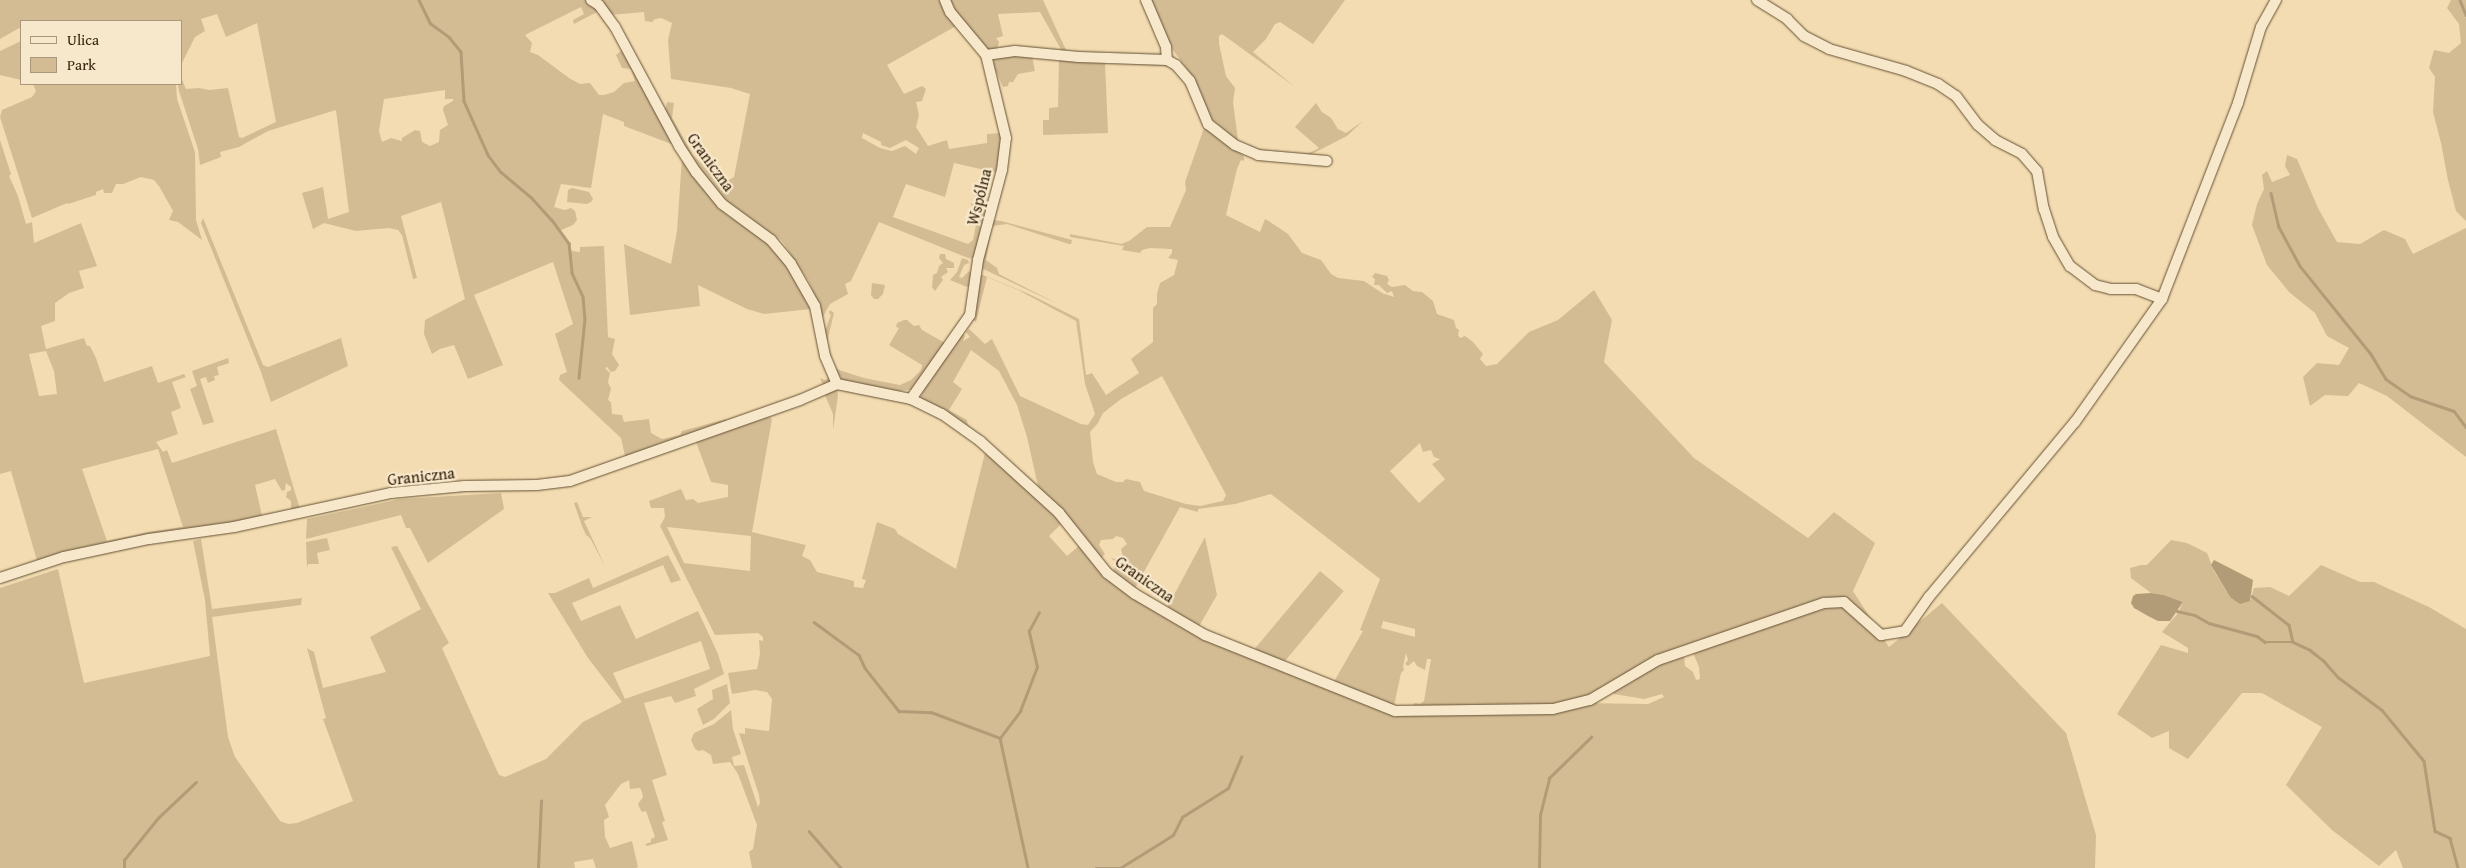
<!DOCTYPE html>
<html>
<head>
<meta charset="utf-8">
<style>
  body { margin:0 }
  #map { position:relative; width:2466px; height:868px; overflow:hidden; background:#f3dcb1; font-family:"Gentium Book Plus",serif }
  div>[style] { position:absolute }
  .green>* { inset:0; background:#d3bc94; transform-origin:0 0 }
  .water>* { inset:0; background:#b29c78 }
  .stream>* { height:2.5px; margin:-1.25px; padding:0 1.25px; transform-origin:1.25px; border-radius:1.25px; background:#b29c78 }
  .roads { filter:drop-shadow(0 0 1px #645033) drop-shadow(0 0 1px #645033) }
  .street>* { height:10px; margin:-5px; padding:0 5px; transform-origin:5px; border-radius:5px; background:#f7e8cc }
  span { translate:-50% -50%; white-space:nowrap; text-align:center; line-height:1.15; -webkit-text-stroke:4.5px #f7e8cc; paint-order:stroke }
  .street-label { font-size:16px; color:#352109 }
  .legend { position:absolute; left:20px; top:20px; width:162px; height:65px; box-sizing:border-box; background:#f7e8cc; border:1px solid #a9987e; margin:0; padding:6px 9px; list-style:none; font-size:15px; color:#352109 }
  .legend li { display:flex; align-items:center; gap:10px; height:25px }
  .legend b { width:25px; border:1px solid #a9987e }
</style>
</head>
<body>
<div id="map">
  <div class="green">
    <i style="clip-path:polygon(evenodd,0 0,589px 0,601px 10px,574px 24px,573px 20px,584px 14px,581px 7px,525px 35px,532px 43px,530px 52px,538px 55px,569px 78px,580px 84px,590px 83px,599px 95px,604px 95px,614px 92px,624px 83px,635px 81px,631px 69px,622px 68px,616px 55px,622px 50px,627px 52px,676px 143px,695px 172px,721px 204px,770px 240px,790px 264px,814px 308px,832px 383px,823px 385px,820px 378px,825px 380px,830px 377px,811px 309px,764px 314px,747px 309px,698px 285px,700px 306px,630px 315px,624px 244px,671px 264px,677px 231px,682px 158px,674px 145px,624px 126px,624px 122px,603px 114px,591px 188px,561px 184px,554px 207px,565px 210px,571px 208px,575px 211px,577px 220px,573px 225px,559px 231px,572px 251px,580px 252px,580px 247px,604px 246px,608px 337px,615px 339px,612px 354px,619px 365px,615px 371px,611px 372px,607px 367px,605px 368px,610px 373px,608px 382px,611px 389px,608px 400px,611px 402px,612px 414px,622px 415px,624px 422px,649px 419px,651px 433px,662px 439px,680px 435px,682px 431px,726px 419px,727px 424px,626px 460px,621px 438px,559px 380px,560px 375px,567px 372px,555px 334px,573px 324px,553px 262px,474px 295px,503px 365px,468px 379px,454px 345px,440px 349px,432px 354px,424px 334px,425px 320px,465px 299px,441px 202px,401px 216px,417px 278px,413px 279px,402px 235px,398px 230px,389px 228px,356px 231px,324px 223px,313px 229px,302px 193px,323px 187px,328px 219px,349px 212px,336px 110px,268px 131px,239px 147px,220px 152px,221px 157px,200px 165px,198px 149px,179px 91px,178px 84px,181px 84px,181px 77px,186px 89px,199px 88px,209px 90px,228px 88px,239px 137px,242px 138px,276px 122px,257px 23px,226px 37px,217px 14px,201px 19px,205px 31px,195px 37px,181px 65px,181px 21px,21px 21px,21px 27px,0 39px,0 0,445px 90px,445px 99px,453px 99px,453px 101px,444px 106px,443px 110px,448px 125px,440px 130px,439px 142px,430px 146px,422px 142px,420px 131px,415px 130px,402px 138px,402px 141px,391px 138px,382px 142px,379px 131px,384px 99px,445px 90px)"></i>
    <i style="clip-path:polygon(evenodd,601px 0,940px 0,956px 26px,887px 65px,904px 94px,922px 86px,926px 89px,922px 101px,916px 102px,919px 115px,916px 127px,928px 146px,947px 140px,949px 149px,987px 143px,987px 134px,1001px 133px,1002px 129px,998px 173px,954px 163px,945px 197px,906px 184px,893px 217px,968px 244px,973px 240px,978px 214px,970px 203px,989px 208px,975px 259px,968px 258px,879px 222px,851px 281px,845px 284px,848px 294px,830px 304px,821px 320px,819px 306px,809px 282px,782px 241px,722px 198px,686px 153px,665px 110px,667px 102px,674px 103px,672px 118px,693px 155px,709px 171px,729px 180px,734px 177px,750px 94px,731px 88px,671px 79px,668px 40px,672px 23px,661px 18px,655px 19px,652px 22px,645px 21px,644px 12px,610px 15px,601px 0,863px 133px,881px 142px,881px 145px,890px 148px,906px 140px,919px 148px,916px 154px,905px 146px,892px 151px,880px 148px,862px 138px,863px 133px)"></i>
    <i style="clip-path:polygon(948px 0,1043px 0,1066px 50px,1069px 51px,1118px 56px,1156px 56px,1161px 53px,1163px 49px,1164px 51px,1157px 58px,1148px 58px,1063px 53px,1040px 12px,998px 14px,1003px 36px,996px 38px,999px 42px,997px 50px,989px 51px,984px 50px,955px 14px)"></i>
    <i style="clip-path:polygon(1151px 0,1345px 0,1313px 44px,1280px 22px,1275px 24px,1266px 39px,1253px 52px,1295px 87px,1222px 34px,1219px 36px,1219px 44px,1226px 76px,1235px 88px,1233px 102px,1238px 140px,1245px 145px,1256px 149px,1298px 154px,1309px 153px,1319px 148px,1295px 127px,1316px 103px,1322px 112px,1331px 118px,1338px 129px,1346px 133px,1363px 121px,1347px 136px,1308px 156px,1280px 155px,1243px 147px,1209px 117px,1192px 76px,1173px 50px)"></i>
    <i style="clip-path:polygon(2451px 0,2466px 0,2466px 221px,2456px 211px,2448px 180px,2441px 143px,2433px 112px,2435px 77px,2429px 68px,2434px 50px,2449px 53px,2461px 43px,2459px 24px,2447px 8px)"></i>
    <i style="clip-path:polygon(21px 41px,21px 80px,0 75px,0 51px)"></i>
    <i style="clip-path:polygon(995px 56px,1032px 56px,1035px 71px,1018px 74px,1013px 82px,1009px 82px,1008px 86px,1003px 87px,993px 65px)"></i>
    <i style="clip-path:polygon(evenodd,1059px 57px,1165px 63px,1179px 70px,1191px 87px,1207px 125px,1242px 150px,1241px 154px,1244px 156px,1244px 161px,1241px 160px,1237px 169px,1226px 215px,1260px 232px,1265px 219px,1267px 220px,1288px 234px,1302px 253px,1321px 260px,1331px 274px,1338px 278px,1364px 281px,1382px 293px,1394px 297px,1392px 291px,1387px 293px,1379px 285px,1374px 285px,1375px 279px,1372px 277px,1375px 273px,1387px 276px,1389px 280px,1387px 284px,1392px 287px,1405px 285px,1413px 291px,1422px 292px,1433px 301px,1437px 314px,1454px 320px,1456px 328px,1459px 330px,1458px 335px,1460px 338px,1465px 336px,1473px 342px,1483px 354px,1480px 359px,1486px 366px,1497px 364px,1529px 332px,1558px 320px,1594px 290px,1612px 320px,1604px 362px,1694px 458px,1808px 538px,1834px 512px,1875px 543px,1853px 591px,1889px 647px,1942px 603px,2066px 733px,2096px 835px,2095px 868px,752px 868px,749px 852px,753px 849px,757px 825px,738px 774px,730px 762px,713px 764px,711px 755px,703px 750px,699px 751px,695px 749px,691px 740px,694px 733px,714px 724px,731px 710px,733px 729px,741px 754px,732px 757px,734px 766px,744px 765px,758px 807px,760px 803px,759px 795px,739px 733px,745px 734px,745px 728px,769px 731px,772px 699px,767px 692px,755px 690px,732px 694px,728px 673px,757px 669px,760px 654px,759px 640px,763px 641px,763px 637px,758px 633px,715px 635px,660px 526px,665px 517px,664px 508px,651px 508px,649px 501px,681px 489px,686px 500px,693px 499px,698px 503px,728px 497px,728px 485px,711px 482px,696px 442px,768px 416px,772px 419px,752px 532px,806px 545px,802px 556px,810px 560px,817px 572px,854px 581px,854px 587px,863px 588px,866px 580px,862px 579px,877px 522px,895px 529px,898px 534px,956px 569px,985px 453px,994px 456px,1011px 471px,1063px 522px,1049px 536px,1067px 556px,1080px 545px,1082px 550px,1090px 553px,1093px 562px,1102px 572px,1121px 588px,1213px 643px,1393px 712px,1409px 712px,1415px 703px,1420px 704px,1424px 701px,1431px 659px,1427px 659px,1425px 670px,1417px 666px,1414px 661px,1408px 666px,1405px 664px,1408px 660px,1406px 653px,1403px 666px,1404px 670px,1401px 673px,1394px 706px,1388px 706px,1332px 685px,1363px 631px,1360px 630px,1380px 579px,1271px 494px,1235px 504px,1198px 509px,1198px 512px,1180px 507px,1135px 588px,1113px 571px,1117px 563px,1111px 558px,1119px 560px,1123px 557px,1121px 549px,1127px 544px,1123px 538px,1116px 536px,1113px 539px,1101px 540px,1099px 545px,1105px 554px,1101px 558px,1097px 557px,1080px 533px,1025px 478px,967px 427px,924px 405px,921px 397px,924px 387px,962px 333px,965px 336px,963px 341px,970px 337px,966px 332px,969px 329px,985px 344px,992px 339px,1020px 396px,1081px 424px,1088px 425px,1095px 414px,1085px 384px,1076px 321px,1018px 290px,987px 277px,976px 322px,972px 319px,980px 275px,983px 275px,1029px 294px,1079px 319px,1086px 375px,1092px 373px,1106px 395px,1139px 373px,1131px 359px,1153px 342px,1153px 308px,1157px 304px,1157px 294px,1160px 283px,1174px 275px,1178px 260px,1168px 258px,1172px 253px,1172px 249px,1150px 248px,1142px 250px,1140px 253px,1122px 250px,1124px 246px,1070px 237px,1070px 234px,1121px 244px,1129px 241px,1147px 227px,1170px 227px,1186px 190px,1185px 182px,1204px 128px,1189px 86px,1174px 69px,1167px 66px,1105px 63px,1108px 133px,1043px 135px,1043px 120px,1049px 120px,1049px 108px,1058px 107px,1059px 57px,971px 350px,999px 371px,1017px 405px,1027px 437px,1038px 486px,968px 425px,967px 420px,949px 410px,962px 389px,953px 382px,971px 350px,1059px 57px,1162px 376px,1225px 493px,1226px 495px,1223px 501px,1200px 506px,1186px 504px,1144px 491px,1140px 482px,1126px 479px,1123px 482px,1116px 482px,1097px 474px,1093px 462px,1090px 432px,1098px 423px,1103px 413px,1121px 399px,1162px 376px,1059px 57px,1420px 443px,1423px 452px,1431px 450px,1434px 457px,1440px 459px,1432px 464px,1445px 479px,1419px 503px,1390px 471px,1420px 443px,1059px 57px,667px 527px,751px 536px,750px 571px,684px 563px,667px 527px,1059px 57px,1383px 621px,1415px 629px,1415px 637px,1381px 628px,1383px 621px,1059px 57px,1691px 648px,1699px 667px,1700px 679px,1696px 680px,1693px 672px,1685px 666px,1684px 656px,1678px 655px,1659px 663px,1612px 690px,1614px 694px,1644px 699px,1662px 694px,1664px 697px,1648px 704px,1581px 703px,1581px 701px,1661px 656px,1691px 648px)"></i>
    <i style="clip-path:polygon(33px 84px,176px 84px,177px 99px,195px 152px,196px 220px,202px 240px,178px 222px,169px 220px,173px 211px,159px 186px,154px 180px,141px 177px,123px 184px,116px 184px,112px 193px,104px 193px,103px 189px,96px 192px,96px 195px,68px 204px,67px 203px,32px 218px,0 117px,2px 110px,32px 97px,36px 91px)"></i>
    <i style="clip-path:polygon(evenodd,0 140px,11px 174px,9px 176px,18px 196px,26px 224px,32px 222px,34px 243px,81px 223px,97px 266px,79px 271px,84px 288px,69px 293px,55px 303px,55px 321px,41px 326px,46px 349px,84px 338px,87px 346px,90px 346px,96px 358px,104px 382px,152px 366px,158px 383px,184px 374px,186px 377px,172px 382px,181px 408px,171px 412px,178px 434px,156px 442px,163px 452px,167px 450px,172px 463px,276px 429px,300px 509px,291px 510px,291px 501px,286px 497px,287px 492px,291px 490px,291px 487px,286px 483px,285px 490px,282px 491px,275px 479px,255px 485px,263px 520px,38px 564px,11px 471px,0 474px,0 140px,46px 351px,54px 371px,57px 394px,39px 396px,29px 354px,46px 351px,0 140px,158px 449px,183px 527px,148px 532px,107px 541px,82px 469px,158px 449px)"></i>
    <i style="clip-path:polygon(2287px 155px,2297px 159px,2318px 208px,2337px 242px,2360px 244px,2384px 230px,2405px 239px,2413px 254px,2466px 228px,2466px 457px,2387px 396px,2359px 383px,2348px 396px,2325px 395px,2310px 406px,2303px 377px,2317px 363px,2339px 365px,2349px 348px,2327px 336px,2315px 313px,2289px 292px,2267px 265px,2252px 225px,2257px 204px,2264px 189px,2262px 175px,2267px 171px,2272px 182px,2290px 175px,2285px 166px)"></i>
    <i style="clip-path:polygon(572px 188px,589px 192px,593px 199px,591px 202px,587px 204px,567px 202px,568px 190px)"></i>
    <i style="clip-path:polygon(203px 218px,263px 365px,268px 367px,341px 338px,348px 366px,271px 402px,261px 372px,201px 223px)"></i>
    <i style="clip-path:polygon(993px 220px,1001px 221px,1072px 240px,1071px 244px,1069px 244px,1007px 224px,992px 226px,986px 260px,997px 268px,999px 274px,1060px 305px,981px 268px,985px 243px)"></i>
    <i style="clip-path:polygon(940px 254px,945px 254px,946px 259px,954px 263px,954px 268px,946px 268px,948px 272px,941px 277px,943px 280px,935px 291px,932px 287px,933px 275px,937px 273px,939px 266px,943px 263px,939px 258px)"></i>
    <i style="clip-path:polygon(962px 258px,968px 260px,969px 263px,964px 265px,959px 277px,962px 278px,969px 271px,972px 274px,971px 286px,967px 287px,950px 280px,957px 272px)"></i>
    <i style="clip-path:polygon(872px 283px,885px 285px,883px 294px,878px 299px,874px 299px,871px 295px)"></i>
    <i style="clip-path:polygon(830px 310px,834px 313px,827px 342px,833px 364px,836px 369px,864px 378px,900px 385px,911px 380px,921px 370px,922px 365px,889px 345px,899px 328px,896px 327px,897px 323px,904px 320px,907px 320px,914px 326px,919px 325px,922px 330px,947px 344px,915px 387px,909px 390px,899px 391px,842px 382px,841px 377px,836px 375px,823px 336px,831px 315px,829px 313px)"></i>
    <i style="clip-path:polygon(228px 358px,229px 363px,217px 367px,219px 375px,214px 376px,215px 380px,208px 383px,206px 377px,200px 379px,214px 422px,203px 425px,190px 389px,197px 386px,192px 371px)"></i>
    <i style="clip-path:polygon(837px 388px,838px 396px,833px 430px,833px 414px,824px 393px)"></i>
    <i style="clip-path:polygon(501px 493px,504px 509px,428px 563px,410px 528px,406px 528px,401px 515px,306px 539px,307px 519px,400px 499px)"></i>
    <i style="clip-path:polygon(577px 502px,583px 517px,592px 517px,584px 521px,605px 566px,590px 538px,586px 535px,582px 526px,574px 503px)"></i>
    <i style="clip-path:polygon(1205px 537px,1217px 595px,1198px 628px,1145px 597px,1146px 594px,1167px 608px)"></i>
    <i style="clip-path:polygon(327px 538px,330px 550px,317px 553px,319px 564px,308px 564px,307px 568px,306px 542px)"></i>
    <i style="clip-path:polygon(evenodd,201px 539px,212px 609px,302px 598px,301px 605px,212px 617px,228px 737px,235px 757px,280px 821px,288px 824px,297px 823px,353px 801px,323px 719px,326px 718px,307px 648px,314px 652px,323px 688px,386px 672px,370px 637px,421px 609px,391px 547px,397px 546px,449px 643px,442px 648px,499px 775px,505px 777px,546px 759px,583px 722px,622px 702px,588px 658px,548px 593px,555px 593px,589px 578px,593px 588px,668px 555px,681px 580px,671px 583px,663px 565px,572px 603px,581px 621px,620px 605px,636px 639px,698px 611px,718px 654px,724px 674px,694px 689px,696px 696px,675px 703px,671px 696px,644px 703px,667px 775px,652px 780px,665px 821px,662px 822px,668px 840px,647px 846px,645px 844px,651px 842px,651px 839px,655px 837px,646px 811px,642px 812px,640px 809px,638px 804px,643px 797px,642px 792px,640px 788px,630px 789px,629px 780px,621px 784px,605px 805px,609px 817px,604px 820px,605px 837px,610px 848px,632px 841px,638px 867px,636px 868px,596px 868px,593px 859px,574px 862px,575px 868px,0 868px,0 588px,58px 569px,84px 683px,210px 656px,205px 600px,193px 541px,201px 539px,701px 641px,710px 669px,625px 699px,613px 673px,701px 641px)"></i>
    <i style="clip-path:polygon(2171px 540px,2187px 543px,2207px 553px,2214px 571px,2230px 597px,2250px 601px,2254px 588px,2270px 587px,2289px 596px,2321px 565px,2360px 582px,2374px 582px,2429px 607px,2466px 629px,2466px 868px,2403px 868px,2396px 850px,2379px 866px,2332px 830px,2286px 785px,2322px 727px,2262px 693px,2242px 693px,2188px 759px,2169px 748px,2169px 731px,2152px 738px,2117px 714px,2161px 645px,2188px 653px,2188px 648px,2162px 632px,2178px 613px,2183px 602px,2164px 595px,2151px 593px,2131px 578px,2130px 568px,2141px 565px,2147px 565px)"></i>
    <i style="left:1320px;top:571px;width:31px;height:101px;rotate:40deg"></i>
    <i style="clip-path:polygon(727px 684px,730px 703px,714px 719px,703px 725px,697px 709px,713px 699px,712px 690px)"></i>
  </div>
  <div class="water">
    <i style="clip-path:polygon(2214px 560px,2253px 580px,2250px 601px,2240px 604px,2230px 597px,2211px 565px)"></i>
    <i style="clip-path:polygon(2151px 593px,2164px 595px,2183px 602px,2170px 621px,2158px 621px,2148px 616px,2134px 608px,2131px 603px,2133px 596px,2136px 594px)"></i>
  </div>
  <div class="stream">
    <i style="left:419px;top:0;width:25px;rotate:64deg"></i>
    <i style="left:430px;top:23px;width:24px;rotate:36deg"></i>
    <i style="left:449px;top:37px;width:19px;rotate:51deg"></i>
    <i style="left:461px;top:52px;width:49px;rotate:86.5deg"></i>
    <i style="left:464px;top:101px;width:59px;rotate:66deg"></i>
    <i style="left:488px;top:155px;width:21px;rotate:53deg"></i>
    <i style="left:501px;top:172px;width:39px;rotate:40deg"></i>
    <i style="left:531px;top:197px;width:31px;rotate:48deg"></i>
    <i style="left:552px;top:220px;width:29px;rotate:54deg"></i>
    <i style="left:569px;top:243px;width:30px;rotate:84deg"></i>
    <i style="left:572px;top:273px;width:26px;rotate:65deg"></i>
    <i style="left:583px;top:297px;width:22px;rotate:85deg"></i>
    <i style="left:585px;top:319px;width:59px;rotate:95.8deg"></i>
    <i style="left:2460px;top:0;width:16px;rotate:68deg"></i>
    <i style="left:2271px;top:193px;width:35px;rotate:77deg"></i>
    <i style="left:2279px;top:227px;width:44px;rotate:61.7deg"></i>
    <i style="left:2300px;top:266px;width:113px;rotate:51.1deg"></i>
    <i style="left:2371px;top:354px;width:29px;rotate:59deg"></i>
    <i style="left:2386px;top:379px;width:29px;rotate:35deg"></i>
    <i style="left:2410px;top:396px;width:46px;rotate:18.8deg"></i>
    <i style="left:2454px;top:411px;width:20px;rotate:53deg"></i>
    <i style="left:2252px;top:596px;width:47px;rotate:38.1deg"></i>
    <i style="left:2289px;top:625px;width:17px;rotate:77deg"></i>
    <i style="left:2177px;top:611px;width:18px;rotate:13deg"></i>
    <i style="left:2195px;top:615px;width:16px;rotate:30deg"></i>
    <i style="left:2209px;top:623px;width:50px;rotate:15.2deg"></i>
    <i style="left:2257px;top:636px;width:10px;rotate:37deg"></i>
    <i style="left:2265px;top:642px;width:28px"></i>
    <i style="left:2293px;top:642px;width:19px;rotate:25deg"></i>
    <i style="left:2310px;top:650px;width:18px;rotate:38deg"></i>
    <i style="left:2324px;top:661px;width:21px;rotate:49deg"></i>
    <i style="left:2338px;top:677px;width:55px;rotate:36.9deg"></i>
    <i style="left:2382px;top:710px;width:66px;rotate:50.5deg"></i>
    <i style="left:2424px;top:761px;width:71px;rotate:81.1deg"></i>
    <i style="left:2435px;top:831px;width:17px;rotate:25deg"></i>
    <i style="left:2450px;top:838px;width:31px;rotate:75deg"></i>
    <i style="left:814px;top:622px;width:56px;rotate:36.3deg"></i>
    <i style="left:859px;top:655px;width:14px;rotate:65deg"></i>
    <i style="left:865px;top:668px;width:55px;rotate:51.7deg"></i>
    <i style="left:899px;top:711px;width:32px;rotate:2deg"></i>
    <i style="left:931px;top:712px;width:74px;rotate:20.6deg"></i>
    <i style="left:1000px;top:738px;width:133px;rotate:77.8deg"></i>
    <i style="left:1000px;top:738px;width:34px;rotate:-53deg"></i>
    <i style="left:1020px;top:711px;width:47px;rotate:-68.9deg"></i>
    <i style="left:1037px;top:667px;width:37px;rotate:-103deg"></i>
    <i style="left:1029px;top:631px;width:21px;rotate:-62deg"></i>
    <i style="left:809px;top:831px;width:49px;rotate:49.1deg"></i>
    <i style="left:124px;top:868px;width:8px;rotate:-90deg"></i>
    <i style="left:124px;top:860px;width:54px;rotate:-51deg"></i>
    <i style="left:158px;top:818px;width:52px;rotate:-43.5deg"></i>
    <i style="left:538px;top:868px;width:67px;rotate:-87.4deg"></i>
    <i style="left:1096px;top:868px;width:24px"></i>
    <i style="left:1120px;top:868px;width:62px;rotate:-31.9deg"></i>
    <i style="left:1173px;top:835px;width:20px;rotate:-63deg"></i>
    <i style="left:1182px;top:817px;width:54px;rotate:-32.2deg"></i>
    <i style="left:1228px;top:788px;width:34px;rotate:-67deg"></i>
    <i style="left:1539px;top:868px;width:53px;rotate:-88.9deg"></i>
    <i style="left:1540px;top:815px;width:38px;rotate:-76deg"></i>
    <i style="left:1549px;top:778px;width:59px;rotate:-44.3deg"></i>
  </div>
  <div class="roads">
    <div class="street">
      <i style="left:591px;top:0;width:9px;rotate:32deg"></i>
      <i style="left:599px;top:5px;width:27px;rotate:54deg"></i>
      <i style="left:615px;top:27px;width:135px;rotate:61.7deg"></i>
      <i style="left:679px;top:146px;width:31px;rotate:57deg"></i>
      <i style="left:696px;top:172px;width:41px;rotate:50.9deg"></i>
      <i style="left:722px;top:204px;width:61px;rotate:36.3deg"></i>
      <i style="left:771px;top:240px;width:31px;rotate:50deg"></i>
      <i style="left:791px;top:264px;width:48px;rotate:60.3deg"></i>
      <i style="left:815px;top:306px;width:51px;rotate:78.7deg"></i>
      <i style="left:825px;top:356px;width:30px;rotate:67deg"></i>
      <i style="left:1146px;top:0;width:51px;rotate:66.9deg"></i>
      <i style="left:1166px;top:47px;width:13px;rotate:86deg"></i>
      <i style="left:1757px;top:0;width:36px;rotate:32deg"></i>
      <i style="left:1787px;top:19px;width:24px;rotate:45deg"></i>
      <i style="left:1804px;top:36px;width:28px;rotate:27deg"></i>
      <i style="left:1829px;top:49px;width:80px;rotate:15.9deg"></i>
      <i style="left:1906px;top:71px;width:35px;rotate:22deg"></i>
      <i style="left:1938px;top:84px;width:22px;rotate:34deg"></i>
      <i style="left:1956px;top:96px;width:36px;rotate:53deg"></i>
      <i style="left:1978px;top:125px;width:23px;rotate:41deg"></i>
      <i style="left:1995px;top:140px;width:30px;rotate:27deg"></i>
      <i style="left:2022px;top:154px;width:23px;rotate:49deg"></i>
      <i style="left:2037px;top:171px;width:39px;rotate:80deg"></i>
      <i style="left:2044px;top:209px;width:29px;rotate:72deg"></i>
      <i style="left:2053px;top:237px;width:34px;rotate:60deg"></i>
      <i style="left:2070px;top:266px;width:31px;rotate:37deg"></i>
      <i style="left:2095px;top:285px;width:16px;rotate:14deg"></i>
      <i style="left:2111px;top:289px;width:25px"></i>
      <i style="left:2136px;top:289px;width:28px;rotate:21deg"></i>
      <i style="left:986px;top:55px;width:29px;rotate:-8deg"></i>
      <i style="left:1015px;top:51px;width:64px;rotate:5.4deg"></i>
      <i style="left:1079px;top:57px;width:88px;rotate:2deg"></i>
      <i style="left:1167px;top:60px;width:10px;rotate:29deg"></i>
      <i style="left:1176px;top:65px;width:21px;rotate:49deg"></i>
      <i style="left:1190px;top:81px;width:47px;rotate:67.3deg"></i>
      <i style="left:1208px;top:124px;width:34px;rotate:38deg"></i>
      <i style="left:1235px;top:145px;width:25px;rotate:23deg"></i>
      <i style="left:1258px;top:155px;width:69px;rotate:5deg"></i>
      <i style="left:911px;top:399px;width:103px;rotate:-54.9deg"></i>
      <i style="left:970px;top:315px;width:56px;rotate:-81.7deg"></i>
      <i style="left:978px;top:260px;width:93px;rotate:-75.1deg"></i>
      <i style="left:1002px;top:170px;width:32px;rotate:-83deg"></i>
      <i style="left:1006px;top:138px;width:85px;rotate:-103.5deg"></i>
      <i style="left:986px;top:55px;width:56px;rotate:-129.9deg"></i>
      <i style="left:950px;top:12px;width:13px;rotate:-113deg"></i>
      <i style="left:0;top:578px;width:67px;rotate:-18.2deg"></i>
      <i style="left:64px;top:557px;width:87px;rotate:-12deg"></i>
      <i style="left:149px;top:539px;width:86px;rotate:-8deg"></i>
      <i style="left:234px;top:527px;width:161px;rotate:-12.2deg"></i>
      <i style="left:391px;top:493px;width:74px;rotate:-5.4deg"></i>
      <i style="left:465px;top:486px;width:72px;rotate:-0.8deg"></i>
      <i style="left:537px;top:485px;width:33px;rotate:-7deg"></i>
      <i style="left:570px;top:481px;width:244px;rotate:-19.4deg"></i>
      <i style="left:800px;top:400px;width:40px;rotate:-23.4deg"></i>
      <i style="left:837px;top:384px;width:76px;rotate:11.5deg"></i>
      <i style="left:911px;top:399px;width:34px;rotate:26deg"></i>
      <i style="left:942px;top:414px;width:47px;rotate:35.4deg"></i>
      <i style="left:980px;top:441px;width:107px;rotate:42.3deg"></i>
      <i style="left:1059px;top:513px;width:77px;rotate:51.3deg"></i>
      <i style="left:1107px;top:573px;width:35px;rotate:37deg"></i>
      <i style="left:1135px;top:594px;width:81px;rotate:30.4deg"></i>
      <i style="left:1205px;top:635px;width:205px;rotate:21.8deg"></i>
      <i style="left:1395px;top:711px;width:158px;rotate:-0.7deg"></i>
      <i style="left:1553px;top:709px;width:38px;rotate:-14deg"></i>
      <i style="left:1590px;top:700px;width:79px;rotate:-30.5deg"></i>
      <i style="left:1658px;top:660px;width:176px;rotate:-19deg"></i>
      <i style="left:1824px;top:603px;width:20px;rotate:-3deg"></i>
      <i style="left:1844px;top:602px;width:50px;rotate:41.7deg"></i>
      <i style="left:1881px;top:635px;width:24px;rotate:-9deg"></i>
      <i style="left:1905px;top:631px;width:42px;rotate:-54.8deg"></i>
      <i style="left:1929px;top:597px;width:228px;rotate:-50.2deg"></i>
      <i style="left:2075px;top:422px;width:151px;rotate:-54.7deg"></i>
      <i style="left:2162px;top:299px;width:210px;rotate:-68.8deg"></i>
      <i style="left:2238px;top:103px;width:79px;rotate:-73.2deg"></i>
      <i style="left:2261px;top:27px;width:31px;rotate:-61deg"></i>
    </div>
  </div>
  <div class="street-label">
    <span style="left:711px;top:162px;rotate:54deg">Graniczna</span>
    <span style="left:979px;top:197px;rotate:-76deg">Wspólna</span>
    <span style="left:421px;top:476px;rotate:-6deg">Graniczna</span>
    <span style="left:1145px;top:579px;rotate:35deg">Graniczna</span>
  </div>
  <ul class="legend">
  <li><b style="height:6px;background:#f7e8cc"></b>Ulica</li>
  <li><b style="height:14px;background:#d3bc94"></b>Park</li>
  </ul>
</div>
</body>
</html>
